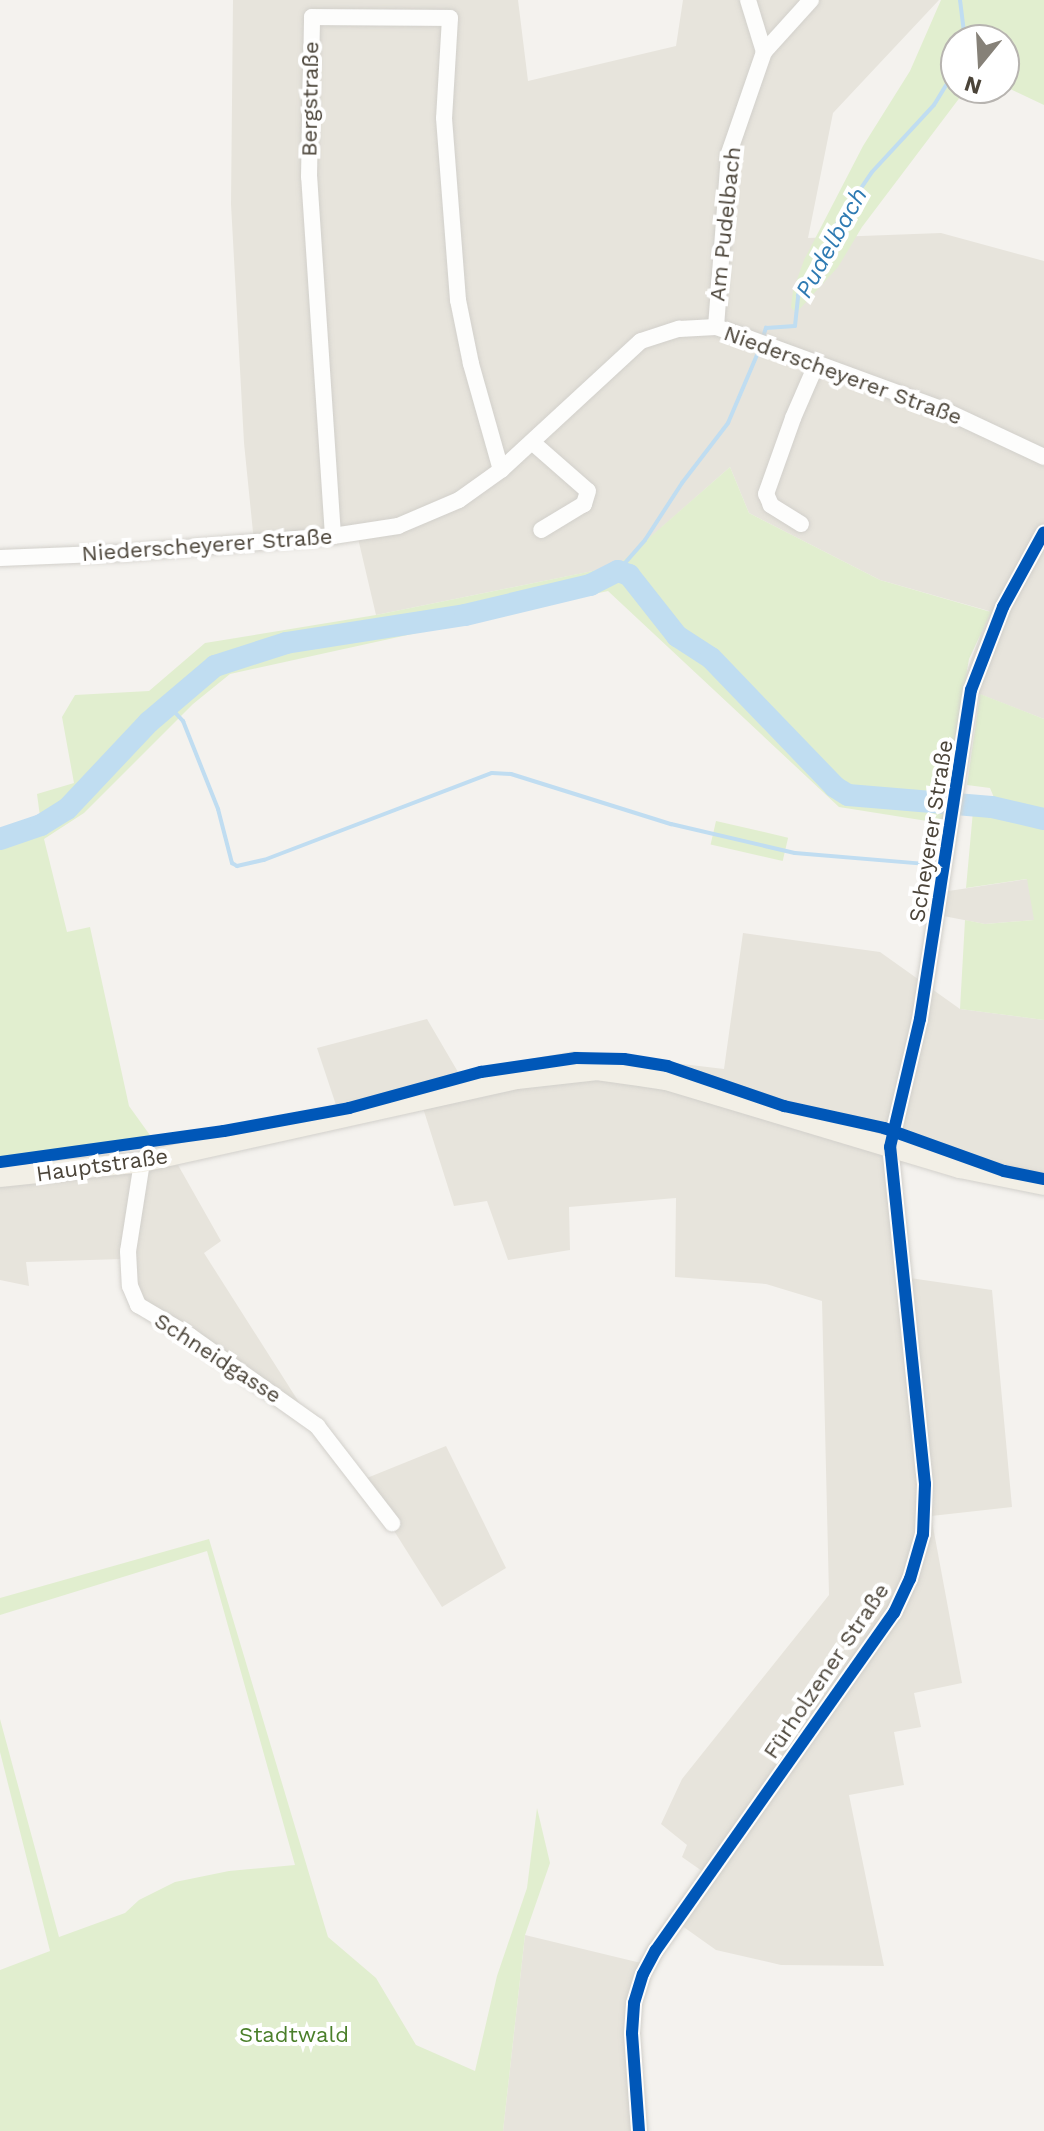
<!DOCTYPE html>
<html>
<head>
<meta charset="utf-8">
<style>
  body { margin:0 }
  #map { position:relative; width:1044px; height:2131px; overflow:hidden; background:#f4f2ee; font-family:"Work Sans",sans-serif }
  div>[style] { position:absolute }
  .residential>* { inset:0; background:#e7e4dc }
  .green>* { inset:0; background:#e1eecf; transform-origin:0 0 }
  .stream>* { height:4px; margin:-2px; padding:0 2px; transform-origin:2px; border-radius:2px; background:#c0ddf1 }
  .river>* { height:22px; margin:-11px; padding:0 11px; transform-origin:11px; border-radius:11px; background:#c0ddf1 }
  .roads { filter:drop-shadow(0 0 2px #d2d0cb) drop-shadow(0 0 2px #d2d0cb) }
  .minor>* { height:16px; margin:-8px; padding:0 8px; transform-origin:8px; border-radius:8px; background:#fdfdfc }
  .major>* { height:20px; margin:-10px; padding:0 10px; transform-origin:10px; border-radius:10px; background:#f2efe6 }
  .cycleway>* { height:12px; margin:-6px; padding:0 6px; transform-origin:6px; border-radius:6px; background:#0057b8 }
  span { translate:-50% -50%; white-space:nowrap; text-align:center; line-height:1.15; -webkit-text-stroke:8px #fff; paint-order:stroke }
  .street-label { font-size:22px; color:#4b4439 }
  .park-label { font-size:22px; color:#4a7f2a }
  .water-label { font-size:24px; color:#2e7ab2; font-style:italic }
  .north { position:absolute; left:940px; top:24px; width:80px; height:80px; box-sizing:border-box; background:#fff; border:2px solid #b7b4b0; border-radius:50%; rotate:198deg; font-size:22px; font-weight:700; line-height:32px; text-align:center; color:#4b4439 }
  .north::after { content:''; display:block; margin:auto; width:28px; height:36px; background:#868178; clip-path:polygon(50% 0,100% 100%,50% 72%,0 100%) }
</style>
</head>
<body>
<div id="map">
  <div class="residential">
    <i style="clip-path:polygon(233px 0,518px 0,528px 81px,676px 46px,683px 0,939px 0,833px 113px,808px 238px,941px 233px,1044px 261px,1044px 719px,961px 687px,989px 611px,880px 580px,749px 513px,730px 467px,618px 566px,376px 615px,357px 534px,254px 542px,244px 443px,231px 204px)"></i>
    <i style="clip-path:polygon(1028px 879px,1035px 920px,985px 924px,938px 915px,942px 892px)"></i>
    <i style="clip-path:polygon(743px 933px,880px 952px,960px 1009px,1044px 1020px,1044px 1174px,896px 1139px,910px 1278px,992px 1290px,1012px 1507px,931px 1516px,962px 1683px,914px 1693px,921px 1727px,894px 1732px,904px 1785px,849px 1795px,884px 1966px,781px 1965px,716px 1950px,671px 1918px,702px 1871px,682px 1857px,687px 1845px,661px 1824px,682px 1779px,829px 1595px,822px 1301px,766px 1284px,675px 1277px,676px 1198px,569px 1207px,570px 1250px,508px 1260px,487px 1201px,454px 1206px,417px 1089px,337px 1108px,317px 1048px,427px 1019px,458px 1072px,574px 1051px,724px 1069px)"></i>
    <i style="clip-path:polygon(178px 1165px,221px 1241px,204px 1253px,309px 1418px,145px 1312px,122px 1259px,26px 1262px,29px 1286px,0 1280px,0 1185px,89px 1178px)"></i>
    <i style="clip-path:polygon(446px 1446px,506px 1568px,442px 1607px,362px 1480px)"></i>
    <i style="clip-path:polygon(525px 1935px,641px 1963px,625px 2037px,631px 2131px,503px 2131px)"></i>
  </div>
  <div class="green">
    <i style="clip-path:polygon(941px 0,1044px 0,1044px 105px,1004px 86px,1004px 40px,956px 40px,956px 88px,967px 88px,862px 227px,838px 267px,796px 313px,791px 307px,793px 291px,804px 260px,863px 146px,910px 71px)"></i>
    <i style="clip-path:polygon(730px 467px,749px 513px,880px 580px,991px 612px,969px 659px,949px 777px,946px 824px,839px 807px,608px 591px,230px 674px,193px 704px,84px 813px,44px 839px,67px 932px,90px 927px,129px 1106px,152px 1138px,0 1160px,0 839px,41px 824px,37px 794px,74px 783px,62px 717px,75px 695px,149px 691px,205px 643px,376px 615px,617px 566px)"></i>
    <i style="clip-path:polygon(980px 694px,1044px 719px,1044px 812px,995px 800px,990px 788px,967px 785px)"></i>
    <i style="clip-path:polygon(973px 811px,1044px 826px,1044px 1020px,960px 1009px,965px 920px,985px 924px,1034px 920px,1027px 879px,966px 888px)"></i>
    <i style="left:716px;top:821px;width:74px;height:24px;rotate:13deg"></i>
    <i style="clip-path:polygon(209px 1539px,328px 1937px,376px 1978px,416px 2045px,475px 2071px,497px 1976px,527px 1888px,537px 1808px,550px 1863px,525px 1935px,503px 2131px,0 2131px,0 1970px,50px 1951px,0 1752px,0 1719px,59px 1937px,125px 1913px,139px 1900px,175px 1882px,229px 1871px,295px 1865px,207px 1551px,0 1615px,0 1598px)"></i>
  </div>
  <div class="stream">
    <i style="left:960px;top:0;width:40px;rotate:82.9deg"></i>
    <i style="left:762px;top:340px;width:13px;rotate:-72deg"></i>
    <i style="left:766px;top:328px;width:29px;rotate:-4deg"></i>
    <i style="left:795px;top:326px;width:31px;rotate:-84deg"></i>
    <i style="left:798px;top:295px;width:83px;rotate:-61.3deg"></i>
    <i style="left:838px;top:222px;width:60px;rotate:-55.8deg"></i>
    <i style="left:872px;top:172px;width:91px;rotate:-47.2deg"></i>
    <i style="left:934px;top:105px;width:42px;rotate:-58.6deg"></i>
    <i style="left:618px;top:571px;width:41px;rotate:-48.9deg"></i>
    <i style="left:645px;top:540px;width:68px;rotate:-57deg"></i>
    <i style="left:682px;top:483px;width:76px;rotate:-52.5deg"></i>
    <i style="left:728px;top:423px;width:82px;rotate:-66.9deg"></i>
    <i style="left:169px;top:706px;width:21px;rotate:47deg"></i>
    <i style="left:183px;top:721px;width:95px;rotate:68.3deg"></i>
    <i style="left:218px;top:809px;width:56px;rotate:75.5deg"></i>
    <i style="left:232px;top:863px;width:6px;rotate:31deg"></i>
    <i style="left:237px;top:866px;width:28px;rotate:-13deg"></i>
    <i style="left:264px;top:860px;width:244px;rotate:-20.9deg"></i>
    <i style="left:492px;top:773px;width:19px;rotate:3deg"></i>
    <i style="left:511px;top:774px;width:168px;rotate:17.4deg"></i>
    <i style="left:671px;top:824px;width:127px;rotate:13.2deg"></i>
    <i style="left:795px;top:853px;width:130px;rotate:4.8deg"></i>
  </div>
  <div class="river">
    <i style="left:0;top:839px;width:43px;rotate:-18.9deg"></i>
    <i style="left:41px;top:825px;width:31px;rotate:-32deg"></i>
    <i style="left:67px;top:809px;width:120px;rotate:-46.7deg"></i>
    <i style="left:149px;top:722px;width:87px;rotate:-40.3deg"></i>
    <i style="left:215px;top:666px;width:75px;rotate:-17.9deg"></i>
    <i style="left:286px;top:643px;width:181px;rotate:-8.9deg"></i>
    <i style="left:465px;top:615px;width:129px;rotate:-13.5deg"></i>
    <i style="left:590px;top:585px;width:31px;rotate:-27deg"></i>
    <i style="left:618px;top:571px;width:12px;rotate:20deg"></i>
    <i style="left:629px;top:575px;width:78px;rotate:51.8deg"></i>
    <i style="left:677px;top:636px;width:40px;rotate:32.9deg"></i>
    <i style="left:711px;top:658px;width:179px;rotate:46.1deg"></i>
    <i style="left:835px;top:787px;width:15px;rotate:32deg"></i>
    <i style="left:848px;top:795px;width:144px;rotate:4.8deg"></i>
    <i style="left:992px;top:807px;width:53px;rotate:13deg"></i>
  </div>
  <div class="roads">
    <div class="minor">
      <i style="left:748px;top:0;width:54px;rotate:72.9deg"></i>
      <i style="left:716px;top:327px;width:174px;rotate:-85.7deg"></i>
      <i style="left:729px;top:153px;width:107px;rotate:-70.9deg"></i>
      <i style="left:764px;top:52px;width:70px;rotate:-47.9deg"></i>
      <i style="left:532px;top:442px;width:74px;rotate:41.2deg"></i>
      <i style="left:588px;top:491px;width:14px;rotate:107deg"></i>
      <i style="left:584px;top:504px;width:50px;rotate:148.8deg"></i>
      <i style="left:801px;top:524px;width:36px;rotate:-148deg"></i>
      <i style="left:771px;top:505px;width:12px;rotate:-114deg"></i>
      <i style="left:766px;top:494px;width:81px;rotate:-70.4deg"></i>
      <i style="left:793px;top:418px;width:58px;rotate:-66.5deg"></i>
      <i style="left:333px;top:536px;width:360px;rotate:-93.8deg"></i>
      <i style="left:309px;top:177px;width:160px;rotate:-88.9deg"></i>
      <i style="left:312px;top:17px;width:138px;rotate:0.4deg"></i>
      <i style="left:450px;top:18px;width:100px;rotate:93.4deg"></i>
      <i style="left:444px;top:118px;width:183px;rotate:85.6deg"></i>
      <i style="left:458px;top:300px;width:65px;rotate:78.5deg"></i>
      <i style="left:471px;top:364px;width:110px;rotate:74.2deg"></i>
      <i style="left:0;top:558px;width:123px;rotate:-2.3deg"></i>
      <i style="left:123px;top:553px;width:211px;rotate:-4.6deg"></i>
      <i style="left:333px;top:536px;width:66px;rotate:-8.7deg"></i>
      <i style="left:398px;top:526px;width:66px;rotate:-23.1deg"></i>
      <i style="left:459px;top:500px;width:52px;rotate:-35.5deg"></i>
      <i style="left:501px;top:470px;width:190px;rotate:-42.7deg"></i>
      <i style="left:641px;top:341px;width:40px;rotate:-18deg"></i>
      <i style="left:679px;top:329px;width:37px;rotate:-3deg"></i>
      <i style="left:716px;top:327px;width:34px;rotate:19deg"></i>
      <i style="left:748px;top:338px;width:211px;rotate:20.2deg"></i>
      <i style="left:946px;top:411px;width:108px;rotate:25.1deg"></i>
      <i style="left:142px;top:1162px;width:90px;rotate:98.9deg"></i>
      <i style="left:128px;top:1251px;width:35px;rotate:87deg"></i>
      <i style="left:130px;top:1286px;width:21px;rotate:67deg"></i>
      <i style="left:138px;top:1305px;width:61px;rotate:30.8deg"></i>
      <i style="left:190px;top:1336px;width:156px;rotate:35.3deg"></i>
      <i style="left:317px;top:1426px;width:123px;rotate:52.3deg"></i>
      <i style="left:639px;top:2131px;width:98px;rotate:-94.1deg"></i>
      <i style="left:632px;top:2033px;width:30px;rotate:-86deg"></i>
      <i style="left:634px;top:2003px;width:30px;rotate:-73deg"></i>
      <i style="left:643px;top:1974px;width:27px;rotate:-62deg"></i>
      <i style="left:656px;top:1950px;width:413px;rotate:-54.8deg"></i>
      <i style="left:894px;top:1613px;width:38px;rotate:-65deg"></i>
      <i style="left:910px;top:1579px;width:47px;rotate:-73.9deg"></i>
      <i style="left:923px;top:1534px;width:50px;rotate:-87.7deg"></i>
      <i style="left:925px;top:1484px;width:339px;rotate:-95.9deg"></i>
      <i style="left:890px;top:1147px;width:131px;rotate:-76.8deg"></i>
      <i style="left:920px;top:1019px;width:333px;rotate:-81.2deg"></i>
      <i style="left:971px;top:690px;width:89px;rotate:-68.9deg"></i>
      <i style="left:1003px;top:607px;width:85px;rotate:-61.3deg"></i>
    </div>
    <div class="major">
      <i style="left:0;top:1177px;width:143px;rotate:-6deg"></i>
      <i style="left:142px;top:1162px;width:384px;rotate:-12.5deg"></i>
      <i style="left:517px;top:1079px;width:81px;rotate:-6.4deg"></i>
      <i style="left:597px;top:1070px;width:70px;rotate:8.2deg"></i>
      <i style="left:666px;top:1080px;width:307px;rotate:16.7deg"></i>
      <i style="left:960px;top:1168px;width:86px;rotate:11.4deg"></i>
    </div>
  </div>
  <div class="cycleway">
    <i style="left:0;top:1162px;width:226px;rotate:-7.9deg"></i>
    <i style="left:224px;top:1131px;width:127px;rotate:-10.4deg"></i>
    <i style="left:349px;top:1108px;width:137px;rotate:-15.3deg"></i>
    <i style="left:481px;top:1072px;width:96px;rotate:-8.4deg"></i>
    <i style="left:576px;top:1058px;width:48px;rotate:1.2deg"></i>
    <i style="left:624px;top:1059px;width:44px;rotate:9.2deg"></i>
    <i style="left:667px;top:1066px;width:124px;rotate:18.9deg"></i>
    <i style="left:784px;top:1106px;width:102px;rotate:12.4deg"></i>
    <i style="left:884px;top:1128px;width:127px;rotate:19.7deg"></i>
    <i style="left:1004px;top:1171px;width:41px;rotate:11.3deg"></i>
    <i style="left:639px;top:2131px;width:98px;rotate:-94.1deg"></i>
    <i style="left:632px;top:2033px;width:30px;rotate:-86deg"></i>
    <i style="left:634px;top:2003px;width:30px;rotate:-73deg"></i>
    <i style="left:643px;top:1974px;width:27px;rotate:-62deg"></i>
    <i style="left:656px;top:1950px;width:413px;rotate:-54.8deg"></i>
    <i style="left:894px;top:1613px;width:38px;rotate:-65deg"></i>
    <i style="left:910px;top:1579px;width:47px;rotate:-73.9deg"></i>
    <i style="left:923px;top:1534px;width:50px;rotate:-87.7deg"></i>
    <i style="left:925px;top:1484px;width:339px;rotate:-95.9deg"></i>
    <i style="left:890px;top:1147px;width:131px;rotate:-76.8deg"></i>
    <i style="left:920px;top:1019px;width:333px;rotate:-81.2deg"></i>
    <i style="left:971px;top:690px;width:89px;rotate:-68.9deg"></i>
    <i style="left:1003px;top:607px;width:85px;rotate:-61.3deg"></i>
  </div>
  <div class="street-label">
    <span style="left:310px;top:99px;rotate:-89deg">Bergstraße</span>
    <span style="left:725px;top:224px;rotate:-84deg">Am Pudelbach</span>
    <span style="left:843px;top:375px;rotate:20deg">Niederscheyerer Straße</span>
    <span style="left:207px;top:545px;rotate:-4deg">Niederscheyerer Straße</span>
    <span style="left:931px;top:831px;rotate:-81deg">Scheyerer Straße</span>
    <span style="left:102px;top:1165px;rotate:-8deg">Hauptstraße</span>
    <span style="left:218px;top:1358px;rotate:33deg">Schneidgasse</span>
    <span style="left:826px;top:1671px;rotate:-56deg">Fürholzener Straße</span>
  </div>
  <div class="park-label">
    <span style="left:294px;top:2035px">Stadtwald</span>
  </div>
  <div class="water-label">
    <span style="left:832px;top:243px;rotate:-61deg">Pudelbach</span>
  </div>
  <div class="north">N</div>
</div>
</body>
</html>
